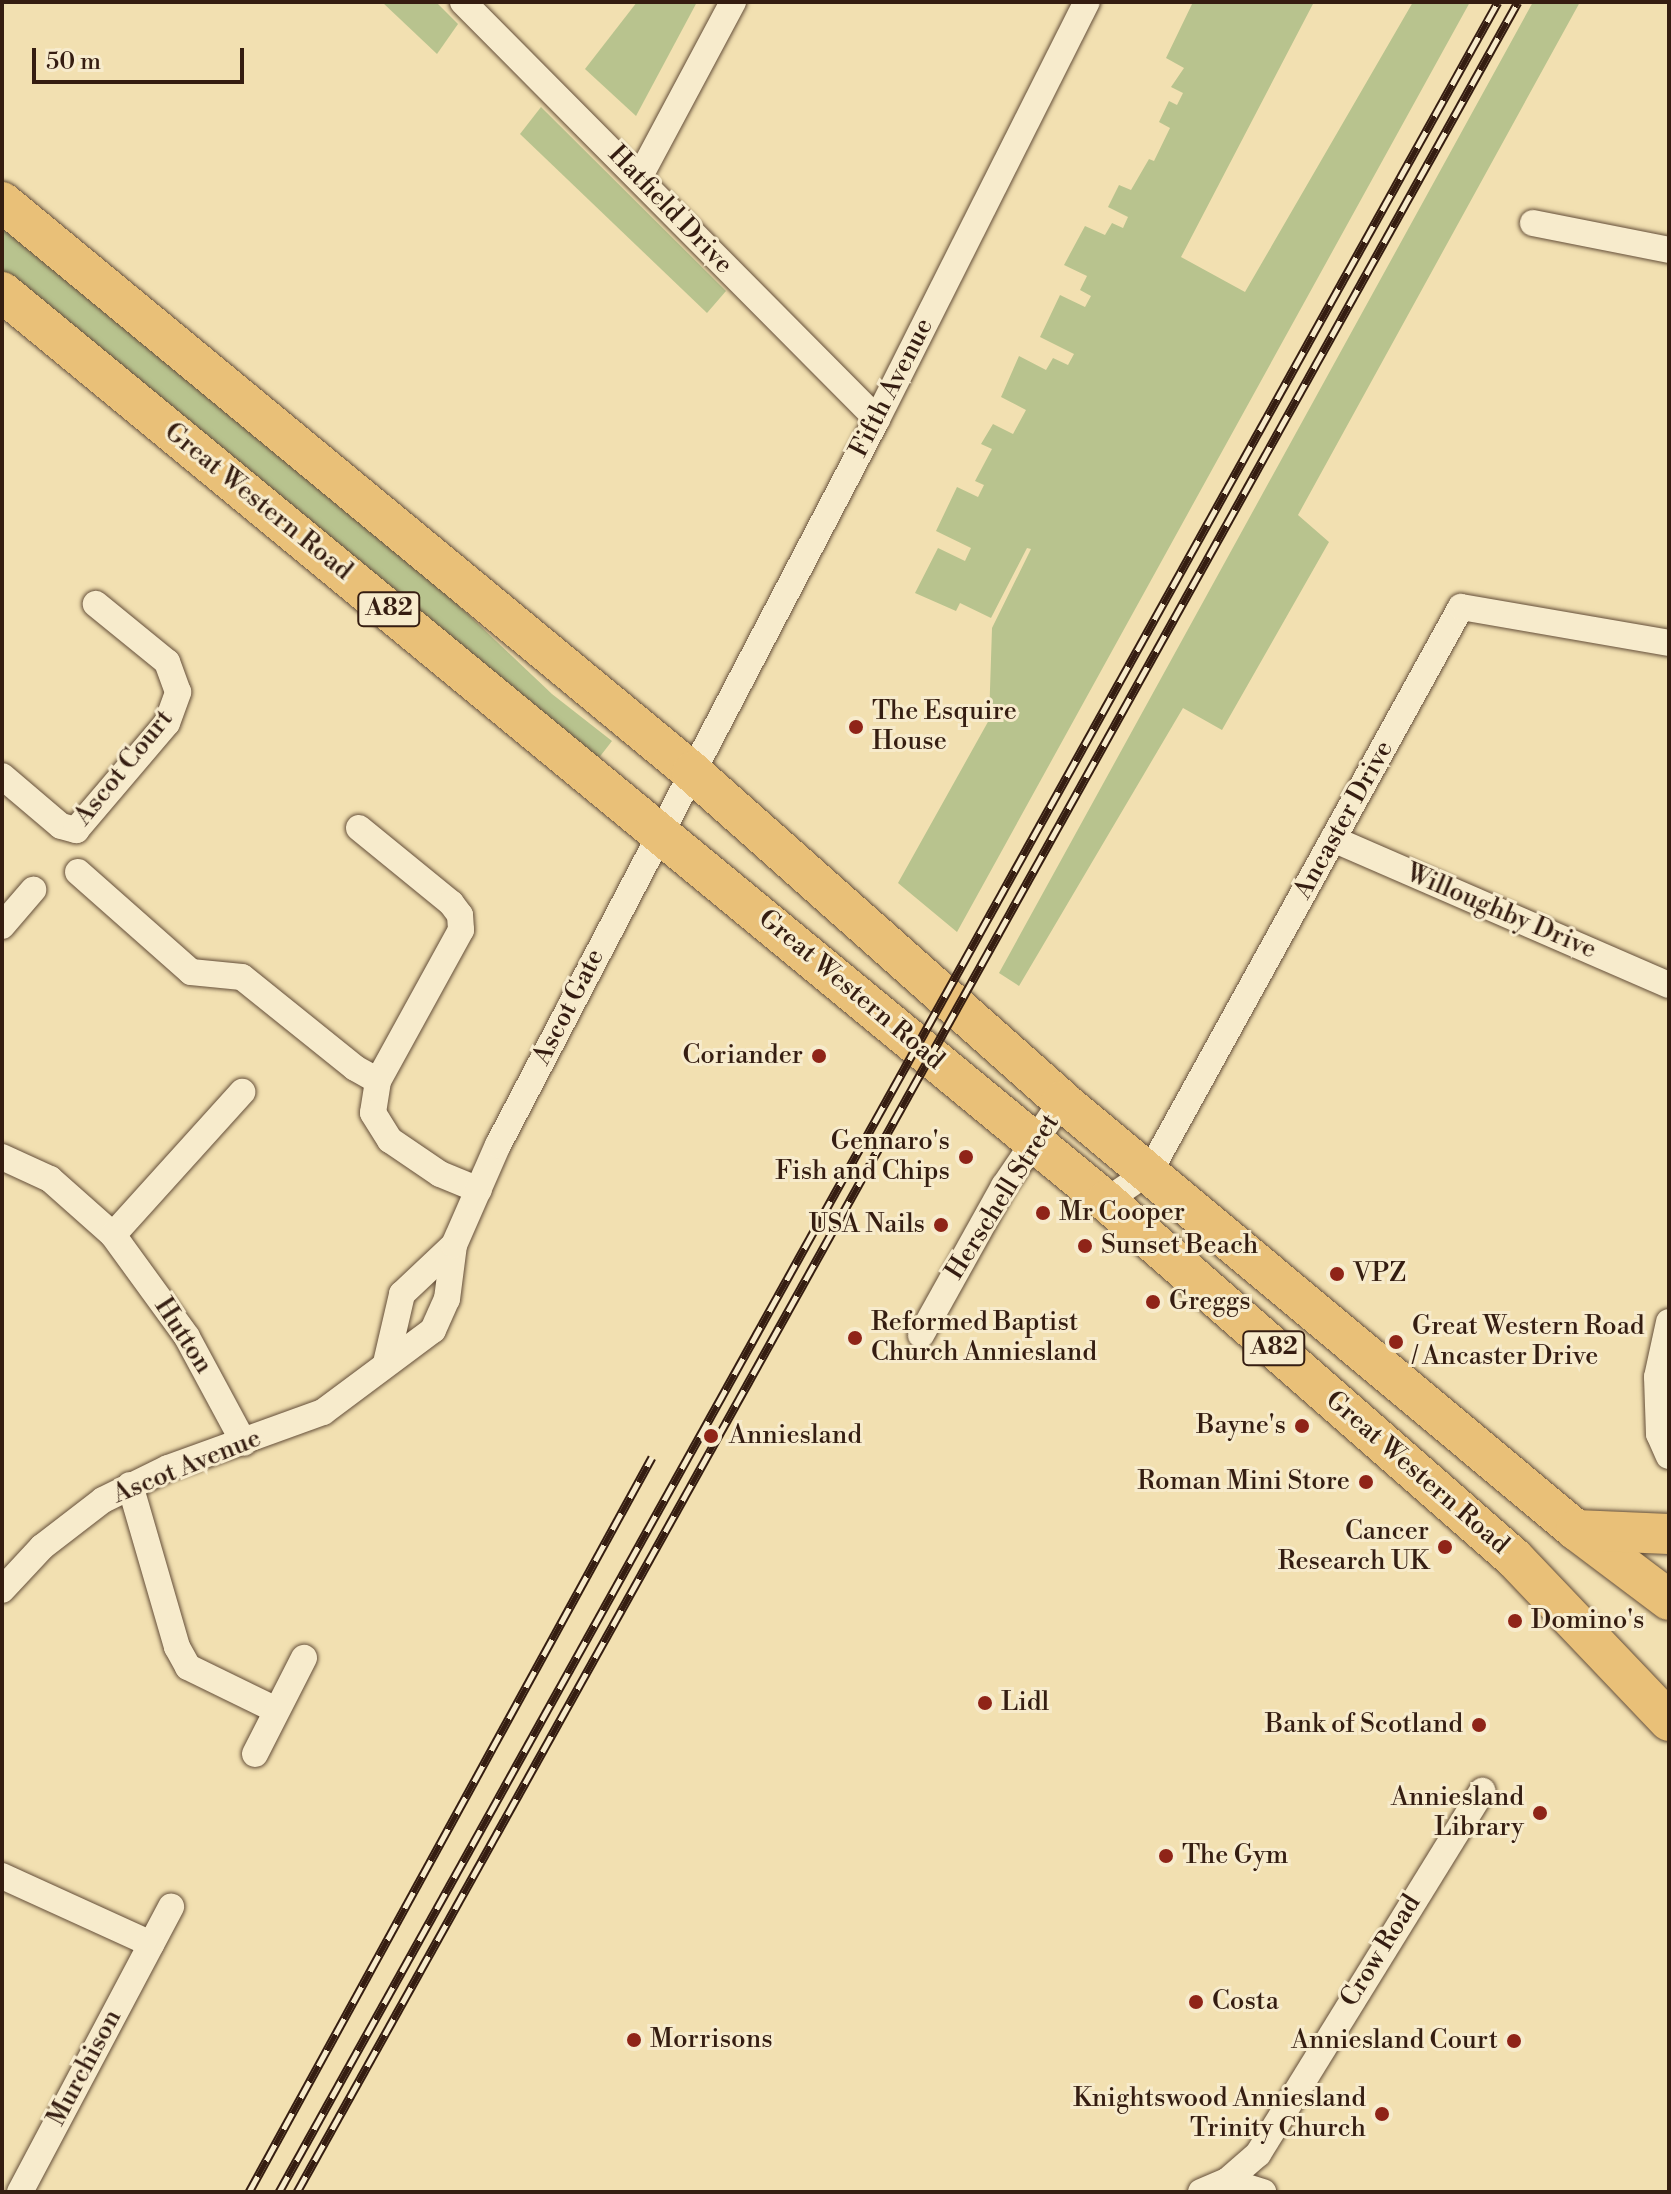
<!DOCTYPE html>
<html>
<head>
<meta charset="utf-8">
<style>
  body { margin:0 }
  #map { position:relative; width:1671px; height:2194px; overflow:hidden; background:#f2e0b1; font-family:"Libre Bodoni",serif }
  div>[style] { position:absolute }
  .green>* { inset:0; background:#b8c38e }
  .roads { filter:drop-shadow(0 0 2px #644e39) drop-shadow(0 0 2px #644e39) }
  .minor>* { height:26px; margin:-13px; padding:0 13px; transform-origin:13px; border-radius:13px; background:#f7ebcc }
  .primary>* { height:40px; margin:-20px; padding:0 20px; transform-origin:20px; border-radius:20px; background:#e9c078 }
  .rail>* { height:9px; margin-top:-4.5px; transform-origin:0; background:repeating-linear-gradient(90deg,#f7ebcc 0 18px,#351d11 0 36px); box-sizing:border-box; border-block:2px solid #351d11 }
  .dots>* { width:22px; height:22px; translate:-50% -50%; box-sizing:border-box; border:4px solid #f7ebcc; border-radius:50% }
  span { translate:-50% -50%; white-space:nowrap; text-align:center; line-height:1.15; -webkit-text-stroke:6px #f7ebcc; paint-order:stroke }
  .shield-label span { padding:2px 6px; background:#f7ebcc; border:2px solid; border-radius:6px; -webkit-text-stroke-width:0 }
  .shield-label { font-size:24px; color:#351d11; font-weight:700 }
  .street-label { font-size:26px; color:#351d11 }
  .poi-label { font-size:26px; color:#351d11 }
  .left { translate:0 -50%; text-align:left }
  .right { translate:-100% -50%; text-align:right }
  .frame { position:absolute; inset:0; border:4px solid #351d11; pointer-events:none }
  .scale { position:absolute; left:32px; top:48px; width:212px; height:36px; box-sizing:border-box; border:4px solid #351d11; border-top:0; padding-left:10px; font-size:24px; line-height:28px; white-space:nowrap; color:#351d11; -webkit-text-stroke:6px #f7ebcc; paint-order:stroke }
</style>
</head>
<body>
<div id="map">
  <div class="green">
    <i style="clip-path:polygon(382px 2px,436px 2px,458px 24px,437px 54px)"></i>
    <i style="clip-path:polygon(637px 2px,697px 2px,636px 116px,585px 69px)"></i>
    <i style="clip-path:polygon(1193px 2px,1314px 2px,1181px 257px,1245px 292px,1413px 2px,1470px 2px,957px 932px,898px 883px,989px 720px,992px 628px,1031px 549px,1027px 548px,991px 618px,960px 603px,956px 611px,915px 593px,938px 548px,965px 561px,971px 548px,936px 531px,957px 487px,978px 497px,984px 485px,975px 481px,992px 449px,981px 444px,993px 424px,1013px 434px,1026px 410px,1001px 397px,1019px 356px,1046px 370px,1053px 358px,1068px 365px,1074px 354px,1040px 337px,1060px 295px,1085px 307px,1091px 296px,1080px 290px,1087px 276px,1064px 265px,1085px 226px,1105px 235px,1112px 223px,1123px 228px,1128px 217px,1108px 207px,1119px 185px,1131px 190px,1149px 159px,1154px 161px,1170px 128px,1159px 122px,1169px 101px,1177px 105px,1183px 93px,1171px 87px,1184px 68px,1166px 58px)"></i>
    <i style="clip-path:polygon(1533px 2px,1580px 2px,1298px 515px,1329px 542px,1222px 730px,1183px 708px,1019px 986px,999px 973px)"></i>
    <i style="clip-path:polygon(541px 107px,726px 291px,707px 313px,520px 134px)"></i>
    <i style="clip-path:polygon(2px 225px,399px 549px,552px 694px,612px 741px,598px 759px,2px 270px)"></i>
  </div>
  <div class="roads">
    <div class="minor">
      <i style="left:463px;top:2px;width:588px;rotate:45.21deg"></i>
      <i style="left:639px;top:178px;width:200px;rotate:-61.9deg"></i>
      <i style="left:1533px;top:223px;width:139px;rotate:11.2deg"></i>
      <i style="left:2px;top:776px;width:77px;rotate:40.3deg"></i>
      <i style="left:61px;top:826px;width:16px;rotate:15deg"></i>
      <i style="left:76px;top:830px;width:140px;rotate:-49.6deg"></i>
      <i style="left:167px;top:723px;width:33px;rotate:-70deg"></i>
      <i style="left:178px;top:692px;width:32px;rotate:-110deg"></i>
      <i style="left:167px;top:662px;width:92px;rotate:-140.8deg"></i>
      <i style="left:359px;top:828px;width:119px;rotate:39.2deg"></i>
      <i style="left:451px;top:903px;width:15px;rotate:53deg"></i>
      <i style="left:460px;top:915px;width:15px;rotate:86deg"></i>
      <i style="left:461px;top:930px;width:172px;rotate:118.8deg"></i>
      <i style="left:378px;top:1081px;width:32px;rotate:99deg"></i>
      <i style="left:373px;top:1113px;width:32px;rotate:58deg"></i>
      <i style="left:390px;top:1140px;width:60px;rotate:34.2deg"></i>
      <i style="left:440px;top:1174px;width:42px;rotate:22.3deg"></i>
      <i style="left:1333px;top:839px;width:366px;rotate:23.5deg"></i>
      <i style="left:78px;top:872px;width:151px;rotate:41.5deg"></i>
      <i style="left:191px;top:972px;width:51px;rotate:5.6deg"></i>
      <i style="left:242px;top:977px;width:145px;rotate:38.8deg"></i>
      <i style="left:355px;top:1068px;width:26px;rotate:29deg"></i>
      <i style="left:2px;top:926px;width:48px;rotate:-49.3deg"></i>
      <i style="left:2px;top:1157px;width:53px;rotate:24.6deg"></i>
      <i style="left:50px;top:1179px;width:84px;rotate:41.6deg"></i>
      <i style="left:113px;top:1235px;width:126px;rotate:54deg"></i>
      <i style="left:187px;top:1337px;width:120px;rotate:61.7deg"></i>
      <i style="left:1106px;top:1201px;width:53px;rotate:-34.3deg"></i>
      <i style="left:1150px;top:1171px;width:644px;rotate:-61.13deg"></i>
      <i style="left:1461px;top:607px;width:211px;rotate:9.8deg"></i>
      <i style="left:113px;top:1235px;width:193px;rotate:-47.9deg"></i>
      <i style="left:1669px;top:1322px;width:56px;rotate:102.3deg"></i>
      <i style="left:1657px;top:1377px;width:57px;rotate:88deg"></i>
      <i style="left:1659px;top:1434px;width:24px;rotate:66deg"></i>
      <i style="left:921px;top:1335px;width:171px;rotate:-60.9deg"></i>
      <i style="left:1004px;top:1186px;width:103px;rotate:-55.7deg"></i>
      <i style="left:386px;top:1363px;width:71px;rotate:-76.9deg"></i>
      <i style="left:402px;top:1294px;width:71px;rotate:-43.3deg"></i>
      <i style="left:130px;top:1485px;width:169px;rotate:73.8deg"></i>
      <i style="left:177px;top:1647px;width:23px;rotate:61deg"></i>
      <i style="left:188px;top:1667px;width:98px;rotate:26deg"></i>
      <i style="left:2px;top:1590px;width:59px;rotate:-47.1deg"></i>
      <i style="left:42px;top:1547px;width:77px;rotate:-37.6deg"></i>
      <i style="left:103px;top:1500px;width:72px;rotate:-26.2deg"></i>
      <i style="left:168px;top:1468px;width:165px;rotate:-19.9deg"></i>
      <i style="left:323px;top:1412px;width:137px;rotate:-36.7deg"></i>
      <i style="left:433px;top:1330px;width:34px;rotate:-66deg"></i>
      <i style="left:447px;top:1299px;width:54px;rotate:-82.6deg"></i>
      <i style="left:454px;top:1245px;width:109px;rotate:-66.3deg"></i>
      <i style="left:498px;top:1145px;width:819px;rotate:-62.43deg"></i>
      <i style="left:877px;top:419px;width:467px;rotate:-63.3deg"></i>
      <i style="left:255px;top:1754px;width:108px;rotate:-63deg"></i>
      <i style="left:2px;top:1876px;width:164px;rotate:24.5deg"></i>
      <i style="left:1227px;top:2181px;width:41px;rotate:-41.1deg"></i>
      <i style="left:1258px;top:2154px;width:427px;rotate:-58.3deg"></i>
      <i style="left:20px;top:2192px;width:323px;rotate:-62.1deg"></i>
      <i style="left:1201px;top:2192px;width:28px;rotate:-23deg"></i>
      <i style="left:1227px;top:2181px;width:38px;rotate:17deg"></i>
    </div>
    <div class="primary">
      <i style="left:2px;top:202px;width:895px;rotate:39.56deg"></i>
      <i style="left:692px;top:772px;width:495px;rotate:41.6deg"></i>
      <i style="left:1062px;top:1101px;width:670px;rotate:39.85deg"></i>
      <i style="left:1576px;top:1530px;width:116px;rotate:37deg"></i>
      <i style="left:2px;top:292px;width:1430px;rotate:39.47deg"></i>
      <i style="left:1106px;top:1201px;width:542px;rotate:41.19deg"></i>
      <i style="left:1514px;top:1558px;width:225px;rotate:46.4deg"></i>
      <i style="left:1576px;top:1530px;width:93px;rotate:2.5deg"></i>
    </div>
  </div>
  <div class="rail">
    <i style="left:249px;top:2192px;width:838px;rotate:-61.26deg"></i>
    <i style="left:279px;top:2192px;width:2506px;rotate:-60.9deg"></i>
    <i style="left:297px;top:2192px;width:2507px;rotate:-60.86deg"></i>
  </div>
  <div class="dots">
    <i style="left:856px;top:727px;background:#8f2418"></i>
    <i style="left:819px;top:1056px;background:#8f2418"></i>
    <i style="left:966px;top:1157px;background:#8f2418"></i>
    <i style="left:1043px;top:1213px;background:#8f2418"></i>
    <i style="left:941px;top:1225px;background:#8f2418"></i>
    <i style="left:1085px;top:1246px;background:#8f2418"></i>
    <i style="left:1337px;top:1274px;background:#8f2418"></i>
    <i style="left:1153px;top:1302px;background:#8f2418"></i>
    <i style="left:855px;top:1338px;background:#8f2418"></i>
    <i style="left:1396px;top:1342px;background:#8f2418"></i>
    <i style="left:1302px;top:1426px;background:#8f2418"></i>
    <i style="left:711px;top:1436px;background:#8f2418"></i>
    <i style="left:1366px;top:1482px;background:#8f2418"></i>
    <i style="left:1445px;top:1547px;background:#8f2418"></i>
    <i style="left:1515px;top:1621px;background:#8f2418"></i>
    <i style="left:985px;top:1703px;background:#8f2418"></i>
    <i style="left:1479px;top:1725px;background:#8f2418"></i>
    <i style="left:1540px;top:1813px;background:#8f2418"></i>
    <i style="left:1166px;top:1856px;background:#8f2418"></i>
    <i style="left:1196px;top:2002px;background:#8f2418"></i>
    <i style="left:634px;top:2040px;background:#8f2418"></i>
    <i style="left:1514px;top:2041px;background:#8f2418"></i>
    <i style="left:1382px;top:2114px;background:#8f2418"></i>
  </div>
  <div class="shield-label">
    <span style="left:389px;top:609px">A82</span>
    <span style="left:1274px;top:1348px">A82</span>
  </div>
  <div class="street-label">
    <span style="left:670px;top:210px;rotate:46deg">Hatfield Drive</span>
    <span style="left:892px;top:388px;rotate:-63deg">Fifth Avenue</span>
    <span style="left:258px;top:502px;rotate:39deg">Great Western Road</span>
    <span style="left:124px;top:768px;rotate:-51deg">Ascot Court</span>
    <span style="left:1344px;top:820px;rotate:-61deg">Ancaster Drive</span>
    <span style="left:1501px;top:912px;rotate:23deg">Willoughby Drive</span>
    <span style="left:851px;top:990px;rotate:40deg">Great Western Road</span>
    <span style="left:569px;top:1007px;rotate:-63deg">Ascot Gate</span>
    <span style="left:1003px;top:1197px;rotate:-58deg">Herschell Street</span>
    <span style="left:183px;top:1336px;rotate:57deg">Hutton</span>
    <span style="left:187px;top:1467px;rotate:-22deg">Ascot Avenue</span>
    <span style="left:1417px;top:1473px;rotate:41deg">Great Western Road</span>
    <span style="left:1381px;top:1951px;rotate:-58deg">Crow Road</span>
    <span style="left:85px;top:2068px;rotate:-62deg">Murchison</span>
  </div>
  <div class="poi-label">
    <span class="left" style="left:872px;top:727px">The Esquire<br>House</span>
    <span class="right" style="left:803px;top:1056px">Coriander</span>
    <span class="right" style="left:950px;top:1157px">Gennaro's<br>Fish and Chips</span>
    <span class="left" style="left:1059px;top:1213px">Mr Cooper</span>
    <span class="right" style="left:925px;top:1225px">USA Nails</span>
    <span class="left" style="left:1101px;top:1246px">Sunset Beach</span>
    <span class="left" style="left:1353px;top:1274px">VPZ</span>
    <span class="left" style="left:1169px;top:1302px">Greggs</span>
    <span class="left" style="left:871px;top:1338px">Reformed Baptist<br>Church Anniesland</span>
    <span class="left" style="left:1412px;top:1342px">Great Western Road<br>/ Ancaster Drive</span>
    <span class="right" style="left:1286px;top:1426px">Bayne's</span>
    <span class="left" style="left:729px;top:1436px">Anniesland</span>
    <span class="right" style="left:1350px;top:1482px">Roman Mini Store</span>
    <span class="right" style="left:1429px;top:1547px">Cancer<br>Research UK</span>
    <span class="left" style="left:1531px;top:1621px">Domino's</span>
    <span class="left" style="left:1001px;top:1703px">Lidl</span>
    <span class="right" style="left:1463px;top:1725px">Bank of Scotland</span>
    <span class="right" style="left:1524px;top:1813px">Anniesland<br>Library</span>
    <span class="left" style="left:1182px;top:1856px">The Gym</span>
    <span class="left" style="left:1212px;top:2002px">Costa</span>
    <span class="left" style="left:650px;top:2040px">Morrisons</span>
    <span class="right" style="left:1498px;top:2041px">Anniesland Court</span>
    <span class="right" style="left:1366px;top:2114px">Knightswood Anniesland<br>Trinity Church</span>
  </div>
  <div class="frame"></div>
  <div class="scale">50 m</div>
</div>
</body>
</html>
